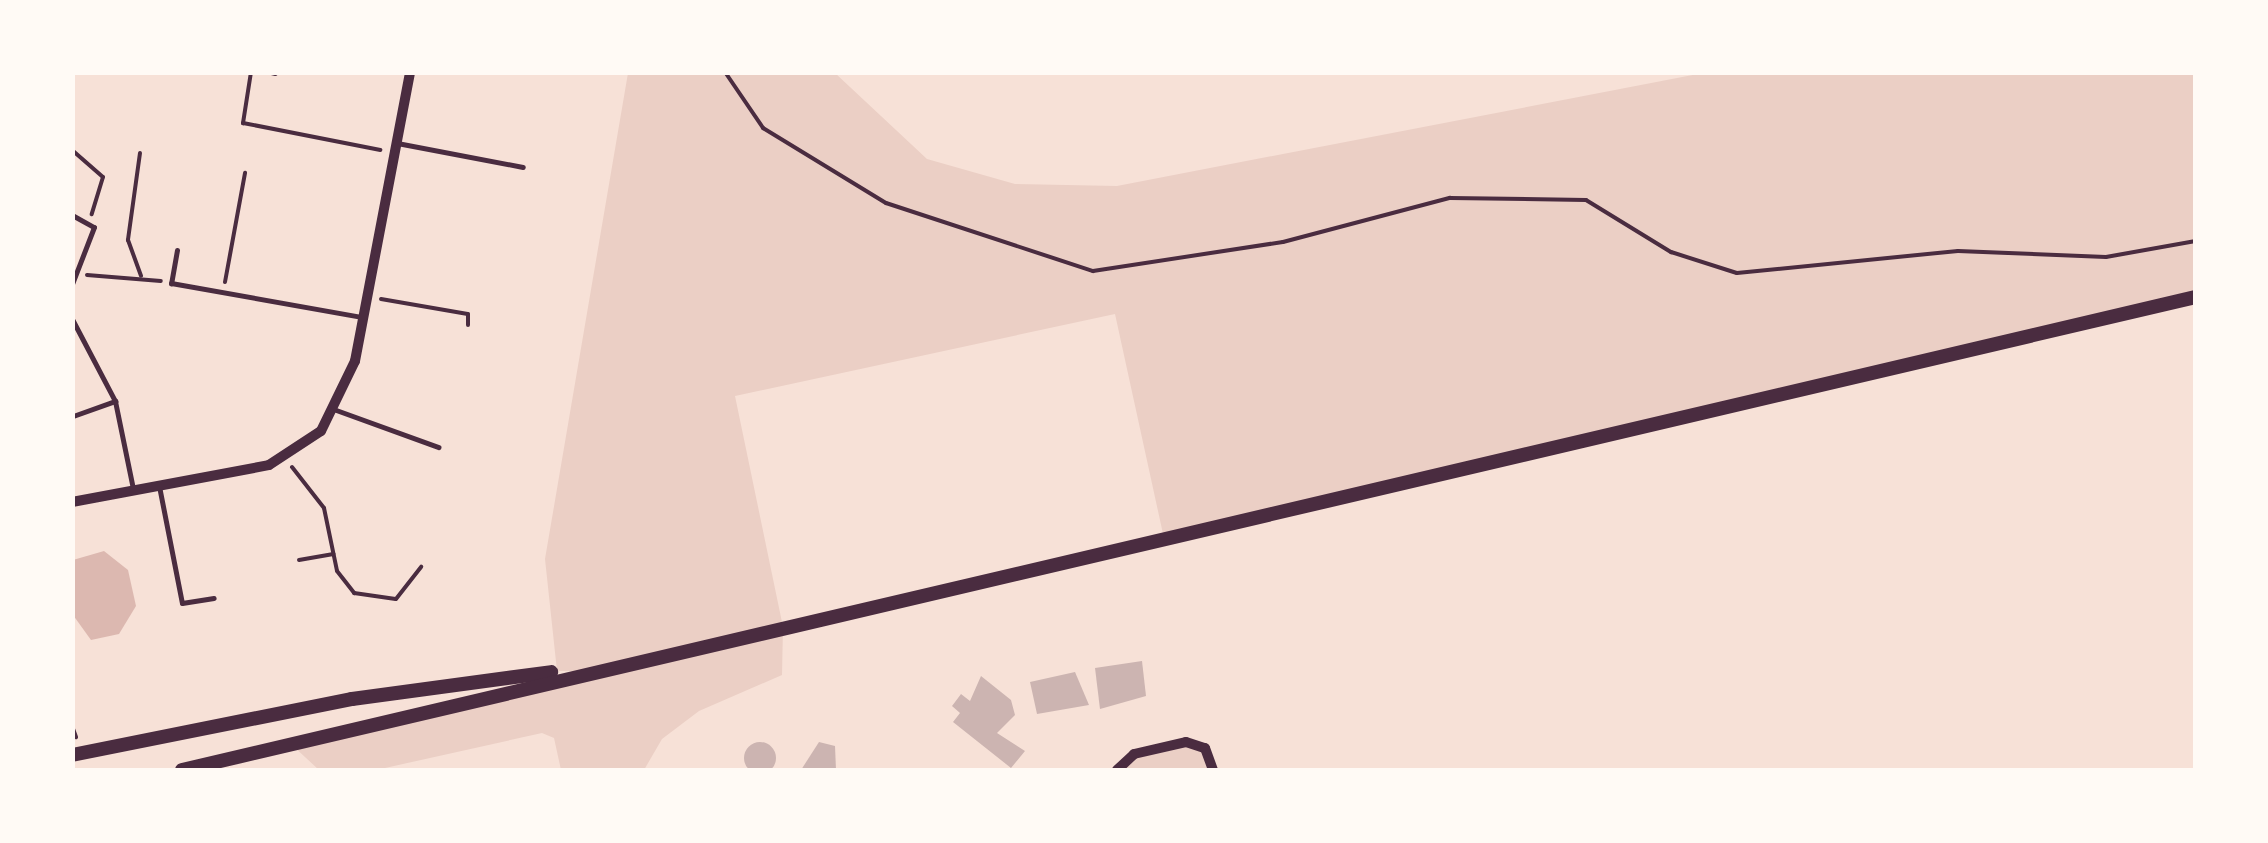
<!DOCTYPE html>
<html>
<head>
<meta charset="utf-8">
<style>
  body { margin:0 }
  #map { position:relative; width:2268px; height:843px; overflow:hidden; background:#f7e1d7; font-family:"Fira Sans Condensed",sans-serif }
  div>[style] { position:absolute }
  .green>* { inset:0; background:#ebcfc5 }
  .water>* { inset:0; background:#dcb8b0 }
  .building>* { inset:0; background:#ccb4b1 }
  .round { border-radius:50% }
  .path>* { height:4px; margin:-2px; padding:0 2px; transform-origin:2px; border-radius:2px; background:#4a2c40 }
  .service>* { height:5px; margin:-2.5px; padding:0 2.5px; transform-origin:2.5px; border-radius:2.5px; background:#4a2c40 }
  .minor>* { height:10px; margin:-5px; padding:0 5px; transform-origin:5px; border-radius:5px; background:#4a2c40 }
  .secondary>* { height:14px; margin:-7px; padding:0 7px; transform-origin:7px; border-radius:7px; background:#4a2c40 }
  span { translate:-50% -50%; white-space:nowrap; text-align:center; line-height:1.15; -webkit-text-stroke:10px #fffaf5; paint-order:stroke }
  .frame { position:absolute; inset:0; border:75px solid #fffaf5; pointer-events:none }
</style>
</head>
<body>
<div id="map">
  <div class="green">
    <i style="clip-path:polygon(628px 73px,835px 73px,927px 159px,1015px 184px,1117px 186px,1703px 73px,2195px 73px,2195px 297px,1165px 543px,1115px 314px,735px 396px,783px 627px,782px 675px,699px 711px,662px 739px,644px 770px,561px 770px,554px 738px,542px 733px,376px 770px,319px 770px,292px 745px,575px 671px,557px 671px,545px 559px)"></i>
    <i style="clip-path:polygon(1197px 743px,1213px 770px,1117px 770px,1129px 757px)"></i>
  </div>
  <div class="water">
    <i style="clip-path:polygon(104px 551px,128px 570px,136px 606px,119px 634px,91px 640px,73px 615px,73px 560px)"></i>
  </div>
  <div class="building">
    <i style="clip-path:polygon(1142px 661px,1146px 696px,1100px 709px,1095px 668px)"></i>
    <i style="clip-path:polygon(1075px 672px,1089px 705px,1037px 714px,1030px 682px)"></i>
    <i style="clip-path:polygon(981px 676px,1011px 700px,1015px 715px,997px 733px,1025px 751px,1011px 768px,953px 722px,960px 713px,952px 706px,961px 694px,970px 701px)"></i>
    <i class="round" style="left:744px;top:742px;width:32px;height:32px"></i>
    <i style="clip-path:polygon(819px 742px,835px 746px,836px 770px,801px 770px)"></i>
  </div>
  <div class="path">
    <i style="left:251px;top:72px;width:52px;rotate:98.9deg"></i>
    <i style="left:243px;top:123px;width:140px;rotate:11.1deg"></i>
    <i style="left:725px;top:72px;width:68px;rotate:55.8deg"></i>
    <i style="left:763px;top:128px;width:144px;rotate:31.4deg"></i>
    <i style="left:886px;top:203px;width:218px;rotate:18.2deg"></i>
    <i style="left:1093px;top:271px;width:192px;rotate:-8.7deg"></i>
    <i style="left:1283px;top:242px;width:173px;rotate:-14.8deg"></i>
    <i style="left:1450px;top:198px;width:136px;rotate:0.8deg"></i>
    <i style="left:1586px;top:200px;width:100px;rotate:31.5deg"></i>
    <i style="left:1671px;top:252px;width:69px;rotate:17.7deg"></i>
    <i style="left:1737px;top:273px;width:222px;rotate:-5.7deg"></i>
    <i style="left:1958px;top:251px;width:148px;rotate:2.3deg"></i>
    <i style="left:2106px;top:257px;width:91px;rotate:-10.1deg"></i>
    <i style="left:72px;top:150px;width:41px;rotate:41.1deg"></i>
    <i style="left:103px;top:177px;width:39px;rotate:107deg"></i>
    <i style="left:140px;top:153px;width:88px;rotate:97.9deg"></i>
    <i style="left:128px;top:240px;width:38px;rotate:70deg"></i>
    <i style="left:87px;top:275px;width:74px;rotate:4.6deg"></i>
    <i style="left:225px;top:282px;width:111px;rotate:-79.6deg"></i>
    <i style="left:381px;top:299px;width:88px;rotate:9.8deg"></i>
    <i style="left:468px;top:314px;width:11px;rotate:90deg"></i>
    <i style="left:292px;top:467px;width:52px;rotate:52deg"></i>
    <i style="left:324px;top:508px;width:64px;rotate:78.3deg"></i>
    <i style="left:337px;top:571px;width:28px;rotate:52deg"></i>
    <i style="left:354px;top:593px;width:42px;rotate:8.1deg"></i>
    <i style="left:396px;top:599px;width:41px;rotate:-52deg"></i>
    <i style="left:299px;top:560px;width:35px;rotate:-10deg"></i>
    <i style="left:72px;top:726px;width:12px;rotate:70deg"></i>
  </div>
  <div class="service">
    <i style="left:271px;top:72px;width:4px;rotate:14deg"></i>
    <i style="left:397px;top:143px;width:128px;rotate:10.8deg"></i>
    <i style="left:72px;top:215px;width:25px;rotate:29deg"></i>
    <i style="left:94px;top:227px;width:61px;rotate:111.1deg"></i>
    <i style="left:177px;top:250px;width:34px;rotate:100deg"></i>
    <i style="left:171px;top:283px;width:193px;rotate:10.1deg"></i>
    <i style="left:72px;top:319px;width:93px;rotate:62.3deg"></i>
    <i style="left:115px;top:401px;width:90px;rotate:78.4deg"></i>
    <i style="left:336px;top:410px;width:109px;rotate:19.9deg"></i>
    <i style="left:73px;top:416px;width:45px;rotate:-19.7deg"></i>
    <i style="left:159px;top:486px;width:119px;rotate:78.9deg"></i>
    <i style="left:182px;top:603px;width:32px;rotate:-9deg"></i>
  </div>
  <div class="minor">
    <i style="left:72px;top:502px;width:200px;rotate:-10.6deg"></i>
    <i style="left:269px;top:465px;width:62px;rotate:-33.2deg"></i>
    <i style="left:321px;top:431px;width:78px;rotate:-64.1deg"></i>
    <i style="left:355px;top:361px;width:294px;rotate:-79.2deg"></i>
    <i style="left:1117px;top:770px;width:23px;rotate:-43deg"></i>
    <i style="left:1134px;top:754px;width:53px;rotate:-13deg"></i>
    <i style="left:1186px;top:742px;width:20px;rotate:18deg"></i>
    <i style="left:1205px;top:748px;width:23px;rotate:70deg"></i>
  </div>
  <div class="secondary">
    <i style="left:72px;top:755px;width:286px;rotate:-11.3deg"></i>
    <i style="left:352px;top:699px;width:201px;rotate:-7.7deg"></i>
    <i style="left:182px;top:770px;width:2069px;rotate:-13.22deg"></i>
  </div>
  <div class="frame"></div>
</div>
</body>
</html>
